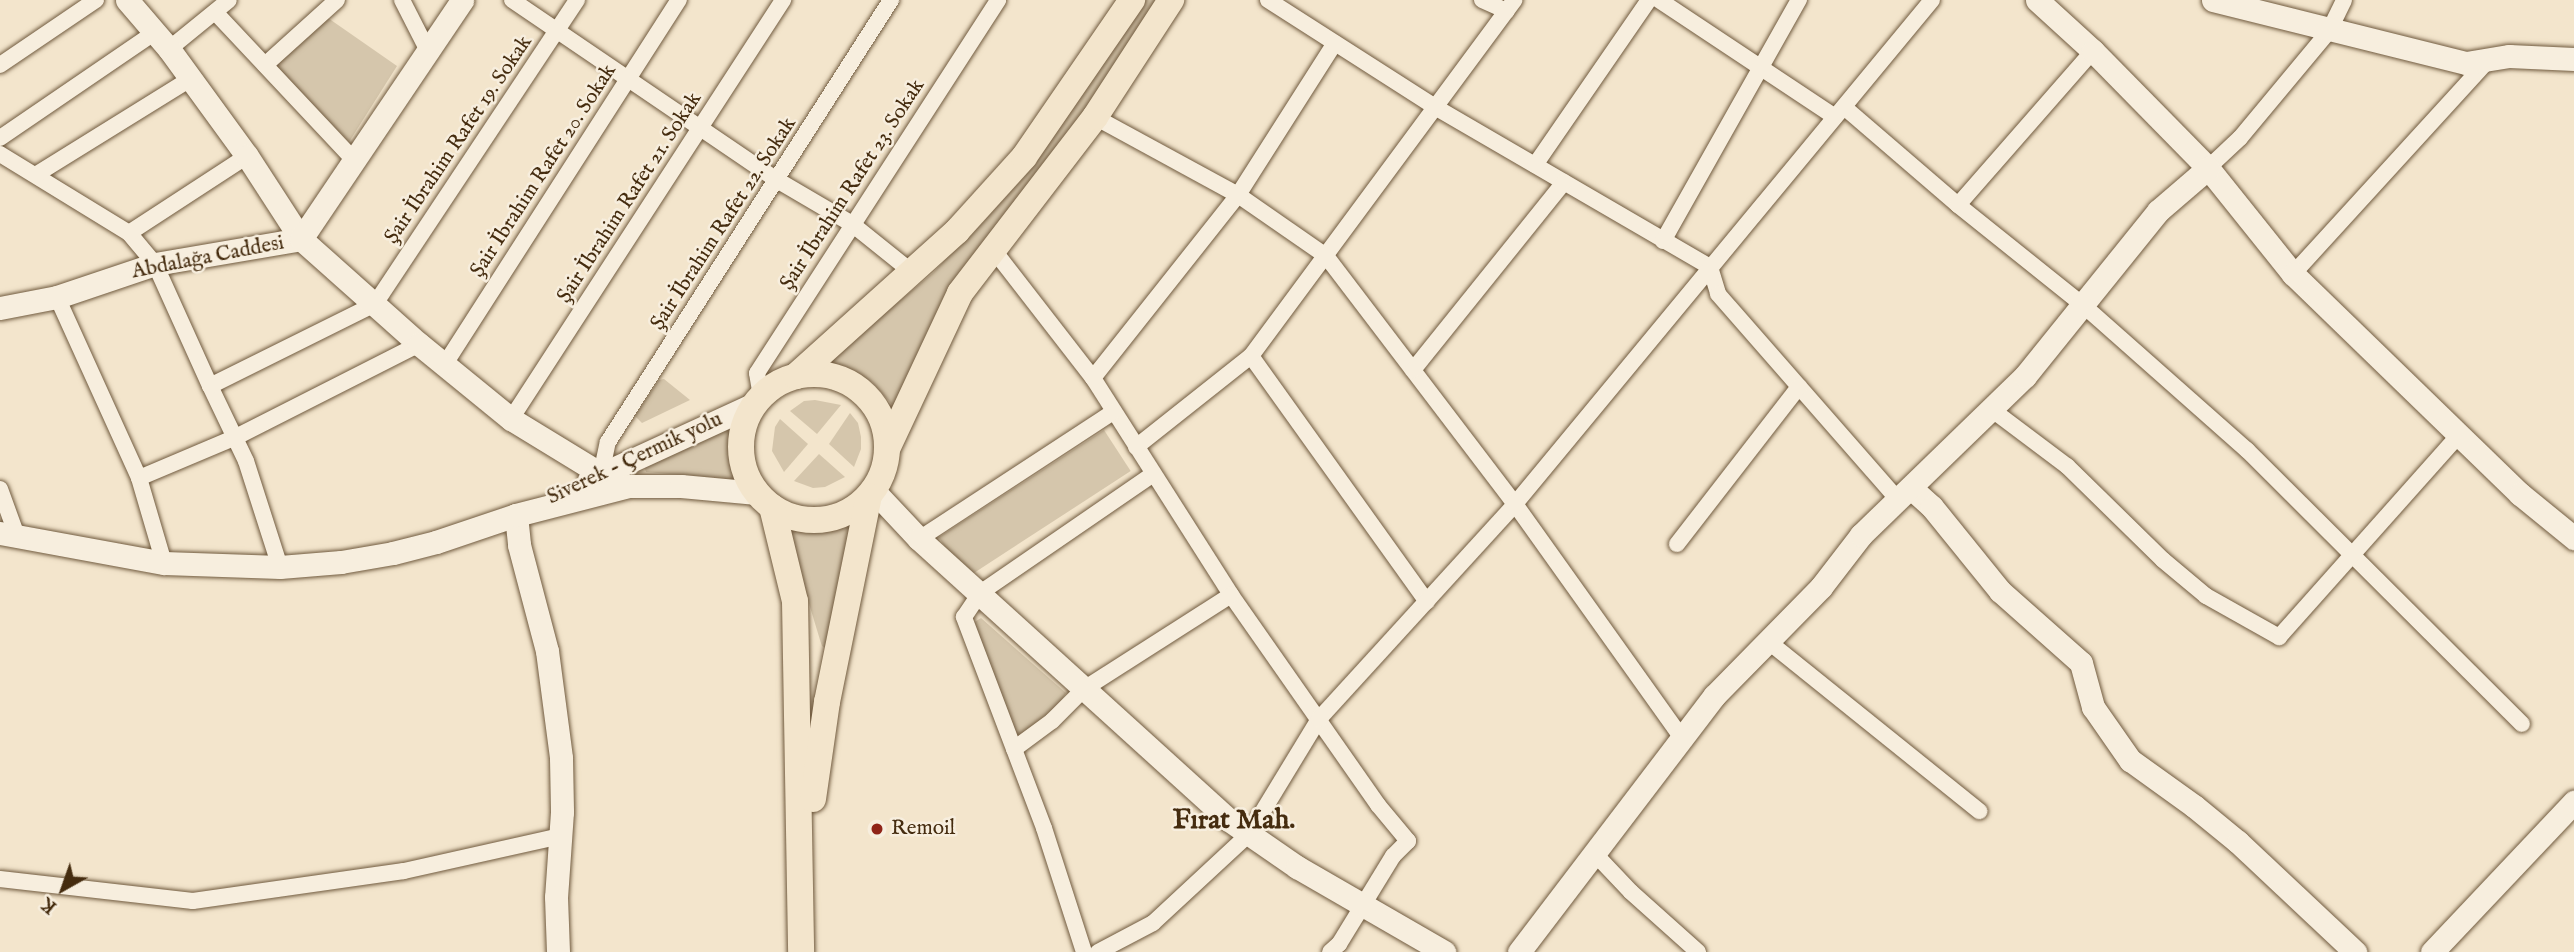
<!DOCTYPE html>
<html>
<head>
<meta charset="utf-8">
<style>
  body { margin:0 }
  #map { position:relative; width:2574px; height:952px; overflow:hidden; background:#f3e5cc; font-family:"IM FELL English",serif }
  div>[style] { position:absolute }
  .green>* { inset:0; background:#d5c6ac; transform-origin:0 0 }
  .roads { filter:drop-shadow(0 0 2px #705a3e) drop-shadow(0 0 2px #705a3e) }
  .street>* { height:16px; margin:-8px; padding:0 8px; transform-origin:8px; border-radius:8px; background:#f7eede }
  .secondary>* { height:23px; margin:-11.5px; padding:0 11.5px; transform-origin:11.5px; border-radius:11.5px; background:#f7eede }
  .primary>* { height:26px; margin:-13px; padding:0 13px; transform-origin:13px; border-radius:13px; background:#f3e5cc }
  .primary>.ring { margin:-13px; padding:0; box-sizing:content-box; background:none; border:26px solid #f3e5cc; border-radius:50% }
  .dots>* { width:19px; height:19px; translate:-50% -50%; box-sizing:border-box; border:4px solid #f7eede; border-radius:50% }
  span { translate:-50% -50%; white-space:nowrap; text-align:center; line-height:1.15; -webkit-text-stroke:5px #f7eede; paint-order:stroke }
  .street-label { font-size:21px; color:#452c0f }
  .poi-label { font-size:21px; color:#452c0f }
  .left { translate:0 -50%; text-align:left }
  .district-label { font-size:28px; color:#452c0f; font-weight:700 }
  .north { position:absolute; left:28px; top:854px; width:70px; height:70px; -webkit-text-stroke:5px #f7eede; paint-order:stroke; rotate:220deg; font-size:19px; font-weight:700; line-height:28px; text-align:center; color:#452c0f }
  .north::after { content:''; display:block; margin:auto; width:24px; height:32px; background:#452c0f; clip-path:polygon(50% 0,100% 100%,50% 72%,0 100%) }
</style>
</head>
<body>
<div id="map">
  <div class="green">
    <i style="clip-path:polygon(1144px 0,1157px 0,895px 408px,872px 382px,827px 362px,933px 273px,981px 221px)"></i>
    <i style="clip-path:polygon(328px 18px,397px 66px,349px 142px,274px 66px)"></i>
    <i style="clip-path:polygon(664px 379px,690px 400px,642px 423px,635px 416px,659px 380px)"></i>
    <i style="clip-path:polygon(815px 400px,841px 405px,817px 434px,790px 411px,804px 401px)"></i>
    <i style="clip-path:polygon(850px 413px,858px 423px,861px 437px,861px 449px,854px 467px,829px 444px)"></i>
    <i style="clip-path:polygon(736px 417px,733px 437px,741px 480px,646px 472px,644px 466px)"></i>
    <i style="clip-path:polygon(780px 419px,808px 444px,784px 472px,772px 451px,775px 427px)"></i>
    <i style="left:1104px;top:430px;width:49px;height:197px;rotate:57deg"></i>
    <i style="clip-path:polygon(819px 454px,845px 477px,825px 487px,813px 488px,794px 481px)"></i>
    <i style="clip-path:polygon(860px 516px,830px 651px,822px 646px,820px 640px,785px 524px,827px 527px)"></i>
    <i style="clip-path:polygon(981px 618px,1066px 693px,1059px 704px,1024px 733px,1016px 734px,973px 623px)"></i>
  </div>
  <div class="roads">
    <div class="street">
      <i style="left:402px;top:0;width:57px;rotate:63deg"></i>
      <i style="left:512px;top:0;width:320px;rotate:34.2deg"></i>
      <i style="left:777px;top:180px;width:87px;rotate:30.4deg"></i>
      <i style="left:852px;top:224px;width:77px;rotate:38.7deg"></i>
      <i style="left:1268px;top:0;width:198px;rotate:32.6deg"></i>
      <i style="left:1435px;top:107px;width:318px;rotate:30.2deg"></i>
      <i style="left:1710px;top:267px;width:28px;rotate:73deg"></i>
      <i style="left:1718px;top:294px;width:275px;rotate:48.8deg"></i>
      <i style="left:1482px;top:0;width:27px;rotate:24deg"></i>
      <i style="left:1659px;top:0;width:211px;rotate:33.6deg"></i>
      <i style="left:215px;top:12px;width:204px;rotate:46.8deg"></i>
      <i style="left:169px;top:49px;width:77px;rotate:-39.2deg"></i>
      <i style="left:0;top:65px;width:116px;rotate:-34.1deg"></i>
      <i style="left:265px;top:65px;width:97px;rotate:-42.1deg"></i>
      <i style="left:1844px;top:107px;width:150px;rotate:40.7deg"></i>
      <i style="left:1958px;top:205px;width:160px;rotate:38.7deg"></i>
      <i style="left:2083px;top:305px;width:219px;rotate:41.5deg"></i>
      <i style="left:2247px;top:450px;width:388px;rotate:44.9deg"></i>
      <i style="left:1095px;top:117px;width:163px;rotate:28.6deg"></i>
      <i style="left:1238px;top:195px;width:107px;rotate:34.7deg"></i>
      <i style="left:1326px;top:256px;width:312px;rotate:52.7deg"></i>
      <i style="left:1515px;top:504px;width:286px;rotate:54.5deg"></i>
      <i style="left:0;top:138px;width:186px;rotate:-34.3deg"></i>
      <i style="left:0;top:154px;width:151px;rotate:31.5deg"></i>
      <i style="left:129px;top:233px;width:40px;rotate:50deg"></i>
      <i style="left:155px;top:264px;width:134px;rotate:65.7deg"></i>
      <i style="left:1535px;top:165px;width:201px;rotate:-55.4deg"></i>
      <i style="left:2208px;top:168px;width:44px;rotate:-43.2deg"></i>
      <i style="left:2240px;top:138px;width:139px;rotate:-50.2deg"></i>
      <i style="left:2329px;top:31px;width:34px;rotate:-64deg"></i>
      <i style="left:37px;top:174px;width:180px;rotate:-31.8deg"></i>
      <i style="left:1958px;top:205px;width:205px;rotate:-48.8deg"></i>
      <i style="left:129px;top:233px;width:141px;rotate:-33.1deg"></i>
      <i style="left:1663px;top:241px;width:277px;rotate:-60.6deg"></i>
      <i style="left:992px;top:248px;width:165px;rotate:52.2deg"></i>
      <i style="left:1093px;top:378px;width:257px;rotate:57.5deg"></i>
      <i style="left:1231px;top:595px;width:256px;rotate:55deg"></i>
      <i style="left:1378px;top:805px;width:47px;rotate:50.2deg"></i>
      <i style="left:1408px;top:841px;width:21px;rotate:135deg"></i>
      <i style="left:1393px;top:856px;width:103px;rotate:121.5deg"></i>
      <i style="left:1339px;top:944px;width:12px;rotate:138deg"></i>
      <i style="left:2293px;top:274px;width:291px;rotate:-47.6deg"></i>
      <i style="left:57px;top:297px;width:199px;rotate:65.6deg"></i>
      <i style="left:139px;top:478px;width:89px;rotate:73.6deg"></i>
      <i style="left:1251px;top:356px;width:302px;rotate:54.4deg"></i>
      <i style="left:445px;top:364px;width:433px;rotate:-57.3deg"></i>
      <i style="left:1413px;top:370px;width:241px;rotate:-51.2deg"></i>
      <i style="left:1093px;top:378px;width:233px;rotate:-51.6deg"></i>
      <i style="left:1238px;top:195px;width:180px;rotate:-57.5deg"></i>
      <i style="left:761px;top:396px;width:23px;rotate:-100deg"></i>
      <i style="left:757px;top:373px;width:444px;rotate:-57.1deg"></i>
      <i style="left:1991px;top:409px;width:95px;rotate:36.9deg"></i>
      <i style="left:2067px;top:466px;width:134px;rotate:44.4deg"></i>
      <i style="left:2163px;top:560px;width:56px;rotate:39.9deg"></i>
      <i style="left:2206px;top:596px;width:84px;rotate:29.3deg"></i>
      <i style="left:2279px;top:637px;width:271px;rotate:-48.3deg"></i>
      <i style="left:511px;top:419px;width:500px;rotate:-57deg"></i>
      <i style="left:1136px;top:447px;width:147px;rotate:-38.4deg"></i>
      <i style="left:1251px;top:356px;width:443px;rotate:-53.5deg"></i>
      <i style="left:606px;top:477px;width:6px;rotate:-149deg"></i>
      <i style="left:601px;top:474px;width:33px;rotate:-78deg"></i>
      <i style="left:608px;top:442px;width:525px;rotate:-57.37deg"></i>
      <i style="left:139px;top:478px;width:105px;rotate:-22.9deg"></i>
      <i style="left:236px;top:437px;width:205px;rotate:-26.9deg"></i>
      <i style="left:0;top:489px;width:50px;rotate:70.1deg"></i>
      <i style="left:919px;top:539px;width:232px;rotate:-33.2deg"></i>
      <i style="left:1677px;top:544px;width:199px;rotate:-52.2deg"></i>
      <i style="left:280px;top:567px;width:111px;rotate:-107.8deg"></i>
      <i style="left:246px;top:461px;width:83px;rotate:-115.6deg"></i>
      <i style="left:210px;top:386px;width:184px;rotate:-26.4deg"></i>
      <i style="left:375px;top:304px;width:365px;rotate:-56.4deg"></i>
      <i style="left:1769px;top:642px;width:270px;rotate:38.8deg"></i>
      <i style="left:1014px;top:749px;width:47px;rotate:-36.4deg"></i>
      <i style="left:1052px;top:721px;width:45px;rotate:-45deg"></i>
      <i style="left:1084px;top:689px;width:174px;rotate:-32.6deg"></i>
      <i style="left:1595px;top:854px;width:52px;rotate:46.5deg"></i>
      <i style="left:1631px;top:892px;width:90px;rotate:41.8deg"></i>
      <i style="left:0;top:879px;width:194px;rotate:6.5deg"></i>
      <i style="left:193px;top:901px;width:213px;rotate:-8.1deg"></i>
      <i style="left:404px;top:871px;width:160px;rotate:-12.6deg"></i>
      <i style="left:1084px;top:952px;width:130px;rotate:-107.9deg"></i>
      <i style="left:1044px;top:828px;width:226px;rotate:-110.8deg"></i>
      <i style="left:964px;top:617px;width:29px;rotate:-56deg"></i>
      <i style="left:980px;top:593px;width:210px;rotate:-34.5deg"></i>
      <i style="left:1098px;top:952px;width:62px;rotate:-27.8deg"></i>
      <i style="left:1153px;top:923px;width:131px;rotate:-42.8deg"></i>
      <i style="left:1249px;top:834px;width:135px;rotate:-58.7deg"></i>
      <i style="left:1319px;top:719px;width:291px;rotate:-47.6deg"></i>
      <i style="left:1515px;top:504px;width:654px;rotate:-50.4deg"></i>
    </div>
    <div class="secondary">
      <i style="left:127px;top:0;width:65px;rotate:49.4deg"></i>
      <i style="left:169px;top:49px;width:132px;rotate:53.9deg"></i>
      <i style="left:247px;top:156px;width:99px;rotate:57deg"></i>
      <i style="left:301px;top:239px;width:158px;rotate:41.7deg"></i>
      <i style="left:419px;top:344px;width:119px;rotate:39.2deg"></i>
      <i style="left:511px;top:419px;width:105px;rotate:31.4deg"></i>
      <i style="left:2037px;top:0;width:76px;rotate:42.3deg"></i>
      <i style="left:2093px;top:51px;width:164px;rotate:45.5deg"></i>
      <i style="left:2208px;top:168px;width:136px;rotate:51.3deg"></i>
      <i style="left:2293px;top:274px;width:316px;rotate:44.1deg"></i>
      <i style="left:2520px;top:494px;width:70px;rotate:39.2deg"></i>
      <i style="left:2213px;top:0;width:261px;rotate:14deg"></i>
      <i style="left:2466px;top:63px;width:44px;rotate:-9.2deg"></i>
      <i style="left:2509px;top:56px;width:65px;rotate:2.6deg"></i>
      <i style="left:0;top:308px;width:58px;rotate:-10.9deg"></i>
      <i style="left:57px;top:297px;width:103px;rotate:-18.6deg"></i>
      <i style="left:155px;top:264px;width:148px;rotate:-9.7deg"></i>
      <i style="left:301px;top:239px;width:288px;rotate:-56deg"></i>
      <i style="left:589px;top:480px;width:182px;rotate:-24.7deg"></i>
      <i style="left:1911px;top:488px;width:28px;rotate:42deg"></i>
      <i style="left:1932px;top:507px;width:108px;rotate:51deg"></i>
      <i style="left:2000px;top:591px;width:108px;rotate:41.6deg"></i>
      <i style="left:2081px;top:663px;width:46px;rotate:74.7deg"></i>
      <i style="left:2093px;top:707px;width:65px;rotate:55.1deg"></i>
      <i style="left:2130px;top:760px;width:79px;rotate:35.7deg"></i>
      <i style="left:2194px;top:806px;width:57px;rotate:39.3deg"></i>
      <i style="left:2238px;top:842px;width:161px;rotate:43.2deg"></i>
      <i style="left:873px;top:490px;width:67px;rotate:46.8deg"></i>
      <i style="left:919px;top:539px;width:418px;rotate:42.2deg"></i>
      <i style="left:1229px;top:820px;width:83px;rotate:34.7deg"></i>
      <i style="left:1297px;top:867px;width:170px;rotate:30deg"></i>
      <i style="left:516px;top:515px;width:30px;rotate:84deg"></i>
      <i style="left:519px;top:545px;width:110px;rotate:75.2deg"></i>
      <i style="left:547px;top:651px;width:108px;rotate:82.5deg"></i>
      <i style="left:561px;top:758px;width:54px;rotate:88.9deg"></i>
      <i style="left:562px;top:812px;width:85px;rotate:94deg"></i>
      <i style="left:556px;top:897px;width:55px;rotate:87.9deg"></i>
      <i style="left:0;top:533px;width:167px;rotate:10.4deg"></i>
      <i style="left:164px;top:563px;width:116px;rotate:2deg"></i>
      <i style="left:280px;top:567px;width:61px;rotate:-4.7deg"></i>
      <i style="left:341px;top:562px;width:53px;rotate:-9.8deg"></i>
      <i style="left:393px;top:553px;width:44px;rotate:-14.3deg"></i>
      <i style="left:436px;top:542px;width:84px;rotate:-18.6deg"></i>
      <i style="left:516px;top:515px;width:117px;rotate:-14.4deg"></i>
      <i style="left:629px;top:486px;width:52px"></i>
      <i style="left:681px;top:486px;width:76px;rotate:5.3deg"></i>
      <i style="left:1519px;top:952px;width:322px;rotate:-52.7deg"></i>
      <i style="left:1714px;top:696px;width:153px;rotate:-45.5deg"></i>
      <i style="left:1821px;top:587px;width:66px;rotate:-52.4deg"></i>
      <i style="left:1861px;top:535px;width:228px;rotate:-44.1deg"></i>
      <i style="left:2025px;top:376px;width:212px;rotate:-51.1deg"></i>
      <i style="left:2158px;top:211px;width:66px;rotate:-40.7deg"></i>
      <i style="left:2432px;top:952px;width:207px;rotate:-46.6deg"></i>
    </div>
    <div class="primary">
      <i class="ring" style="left:741px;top:374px;width:120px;height:120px"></i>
      <i style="left:796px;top:376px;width:217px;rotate:-42deg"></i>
      <i style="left:957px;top:231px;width:100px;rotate:-47.8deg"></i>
      <i style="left:1024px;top:157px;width:191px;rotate:-55.5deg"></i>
      <i style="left:887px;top:449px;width:172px;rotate:-64.9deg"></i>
      <i style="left:960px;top:293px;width:222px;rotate:-52.5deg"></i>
      <i style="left:1095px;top:117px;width:140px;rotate:-57deg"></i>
      <i style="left:772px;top:507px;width:97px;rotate:76.3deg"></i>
      <i style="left:795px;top:601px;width:351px;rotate:89deg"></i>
      <i style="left:813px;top:799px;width:98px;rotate:-81.8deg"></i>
      <i style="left:827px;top:702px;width:210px;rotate:-78.5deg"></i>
    </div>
  </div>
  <div class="dots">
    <i style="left:877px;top:829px;background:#8f2418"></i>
  </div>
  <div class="street-label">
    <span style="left:459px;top:140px;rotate:-56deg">Şair İbrahim Rafet 19. Sokak</span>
    <span style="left:544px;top:171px;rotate:-57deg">Şair İbrahim Rafet 20. Sokak</span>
    <span style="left:853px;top:185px;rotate:-57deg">Şair İbrahim Rafet 23. Sokak</span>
    <span style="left:630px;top:198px;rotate:-57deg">Şair İbrahim Rafet 21. Sokak</span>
    <span style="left:724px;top:224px;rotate:-57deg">Şair İbrahim Rafet 22. Sokak</span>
    <span style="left:208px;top:258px;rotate:-11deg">Abdalağa Caddesi</span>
    <span style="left:635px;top:459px;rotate:-25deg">Siverek - Çermik yolu</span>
  </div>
  <div class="poi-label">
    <span class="left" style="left:891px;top:829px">Remoil</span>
  </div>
  <div class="district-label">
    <span style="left:1234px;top:821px">Fırat Mah.</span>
  </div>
  <div class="north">K</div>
</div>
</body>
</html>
